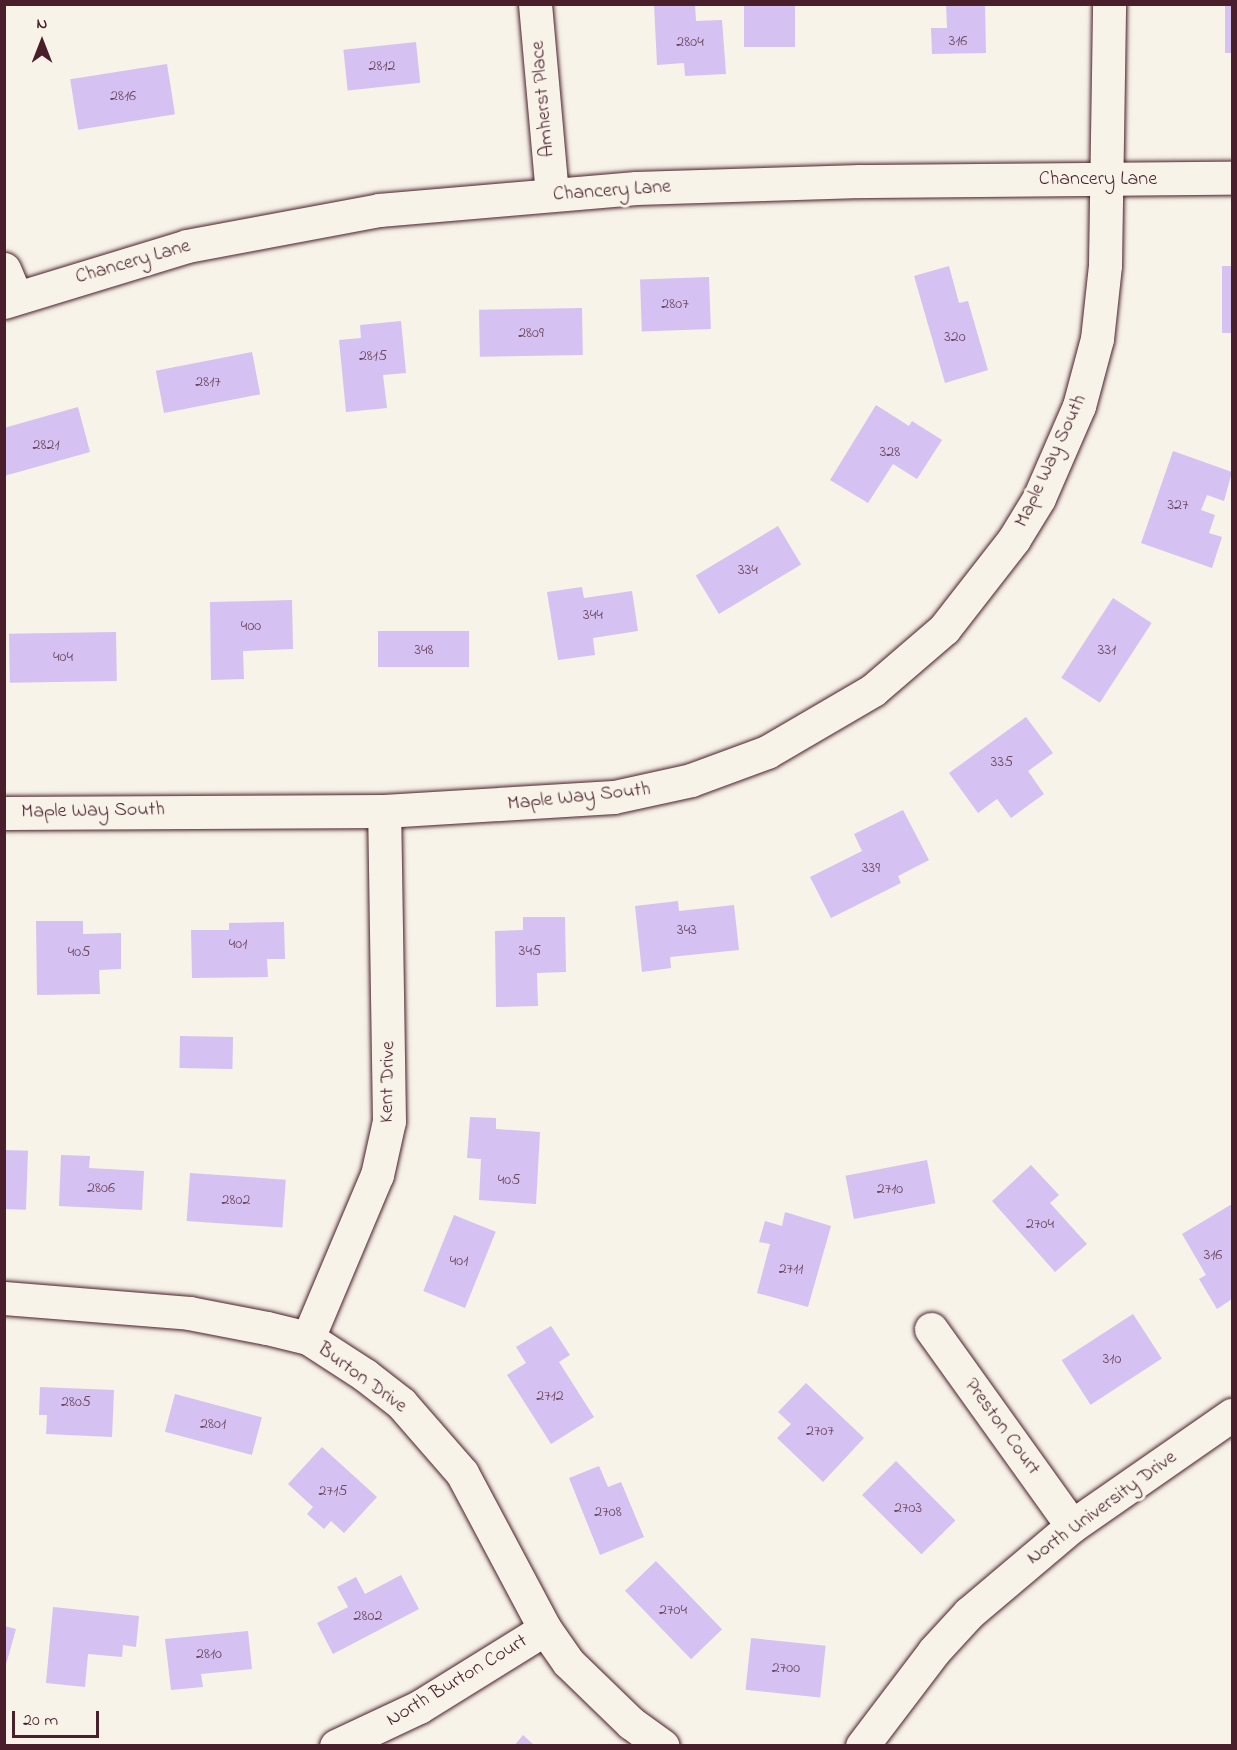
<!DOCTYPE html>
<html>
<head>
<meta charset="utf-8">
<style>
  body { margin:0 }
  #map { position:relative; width:1237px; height:1750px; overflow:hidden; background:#f7f3e8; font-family:"Indie Flower",sans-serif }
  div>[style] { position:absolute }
  .building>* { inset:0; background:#d5c1f2; transform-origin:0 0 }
  .roads { filter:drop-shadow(0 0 2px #4a1f2b) drop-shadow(0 0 2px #4a1f2b) }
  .minor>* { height:33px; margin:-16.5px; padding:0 16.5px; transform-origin:16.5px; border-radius:16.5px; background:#f7f3e8 }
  span { translate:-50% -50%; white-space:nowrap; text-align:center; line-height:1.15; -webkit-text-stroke:6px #f7f3e8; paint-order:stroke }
  .number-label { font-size:16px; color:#6d485d }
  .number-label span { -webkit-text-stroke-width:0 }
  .street-label { font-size:20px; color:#4a1f2b }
  .frame { position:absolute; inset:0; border:6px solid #4a1f2b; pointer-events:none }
  .north { position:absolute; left:12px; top:12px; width:60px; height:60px; -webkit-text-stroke:4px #f7f3e8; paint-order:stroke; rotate:0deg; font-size:16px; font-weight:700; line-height:24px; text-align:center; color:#4a1f2b }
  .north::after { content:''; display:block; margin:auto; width:21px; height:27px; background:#4a1f2b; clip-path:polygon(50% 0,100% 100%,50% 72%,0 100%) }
  .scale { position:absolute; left:12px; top:1711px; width:87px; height:27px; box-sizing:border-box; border:3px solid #4a1f2b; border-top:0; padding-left:8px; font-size:18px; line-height:21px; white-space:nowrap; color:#4a1f2b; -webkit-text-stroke:4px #f7f3e8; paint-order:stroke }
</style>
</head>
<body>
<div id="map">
  <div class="building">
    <i style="clip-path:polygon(654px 4px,695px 4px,696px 21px,722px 20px,726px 74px,685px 76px,684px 63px,657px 65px)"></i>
    <i style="left:744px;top:4px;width:51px;height:43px"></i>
    <i style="clip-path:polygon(946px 4px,985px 4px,986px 53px,932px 54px,931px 28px,947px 28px)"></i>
    <i style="left:1225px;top:4px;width:7px;height:49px"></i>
    <i style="left:416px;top:42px;width:41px;height:73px;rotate:84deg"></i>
    <i style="left:167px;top:64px;width:51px;height:98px;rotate:81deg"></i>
    <i style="clip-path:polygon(949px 266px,959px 303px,968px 301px,988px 370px,945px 383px,914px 276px)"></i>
    <i style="left:1222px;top:266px;width:10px;height:67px"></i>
    <i style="left:709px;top:277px;width:52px;height:69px;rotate:88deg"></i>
    <i style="left:582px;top:308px;width:47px;height:103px;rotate:89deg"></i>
    <i style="clip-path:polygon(401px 321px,406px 373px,383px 375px,387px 408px,346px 412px,339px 340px,361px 338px,360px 325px)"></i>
    <i style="left:252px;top:352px;width:43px;height:98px;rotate:79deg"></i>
    <i style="clip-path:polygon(876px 405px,909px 426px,912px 421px,942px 440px,917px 479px,893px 464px,868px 503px,830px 480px)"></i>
    <i style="clip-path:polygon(78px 407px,90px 452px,4px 476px,4px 428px)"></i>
    <i style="clip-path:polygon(1173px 451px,1232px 472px,1224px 501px,1207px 495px,1201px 510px,1215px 515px,1209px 533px,1222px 537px,1212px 568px,1141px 543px)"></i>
    <i style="left:778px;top:526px;width:45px;height:96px;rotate:59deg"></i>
    <i style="clip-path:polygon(582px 587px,584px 598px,632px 591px,638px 631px,593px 638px,595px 655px,558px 660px,547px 592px)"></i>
    <i style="left:1113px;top:598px;width:46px;height:95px;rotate:33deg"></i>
    <i style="clip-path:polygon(292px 600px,293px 649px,243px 651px,244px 679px,211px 680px,210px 602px)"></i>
    <i style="left:469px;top:631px;width:36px;height:91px;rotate:90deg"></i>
    <i style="left:116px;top:632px;width:49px;height:107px;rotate:89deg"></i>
    <i style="clip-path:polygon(1026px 717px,1053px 753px,1028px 771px,1044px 794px,1011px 818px,997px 799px,978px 813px,949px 773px)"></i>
    <i style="clip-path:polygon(903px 810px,929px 860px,898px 876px,901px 883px,831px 918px,810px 877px,862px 851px,854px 834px)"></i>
    <i style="clip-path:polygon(678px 901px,679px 911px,734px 905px,739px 950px,670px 957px,671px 968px,642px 972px,635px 906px)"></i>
    <i style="clip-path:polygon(523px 917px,565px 917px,566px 972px,537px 973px,538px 1006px,496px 1007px,495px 931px,523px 930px)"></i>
    <i style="clip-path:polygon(36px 921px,83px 921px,83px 934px,121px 933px,121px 969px,99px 970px,100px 994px,37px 995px)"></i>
    <i style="clip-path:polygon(284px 922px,285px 959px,267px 959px,268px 977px,192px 978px,191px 930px,229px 930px,229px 923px)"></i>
    <i style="left:180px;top:1036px;width:53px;height:32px;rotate:1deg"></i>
    <i style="clip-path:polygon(470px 1117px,496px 1118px,496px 1129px,540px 1132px,536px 1204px,479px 1200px,481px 1159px,467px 1158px)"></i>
    <i style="left:4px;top:1150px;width:24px;height:59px;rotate:2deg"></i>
    <i style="clip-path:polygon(61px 1155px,90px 1156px,89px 1168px,144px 1171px,142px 1210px,59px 1206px)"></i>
    <i style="left:927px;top:1160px;width:44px;height:83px;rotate:79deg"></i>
    <i style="clip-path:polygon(1031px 1165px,1059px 1195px,1050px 1203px,1087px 1244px,1055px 1272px,992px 1201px)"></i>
    <i style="left:190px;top:1173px;width:96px;height:48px;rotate:4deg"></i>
    <i style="clip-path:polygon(1232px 1204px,1232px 1299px,1217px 1309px,1199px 1279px,1206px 1275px,1182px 1234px)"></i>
    <i style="clip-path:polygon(785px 1212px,831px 1226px,808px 1307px,757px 1293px,770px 1244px,759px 1242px,765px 1221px,782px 1226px)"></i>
    <i style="left:454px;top:1215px;width:45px;height:82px;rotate:22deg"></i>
    <i style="left:1133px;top:1314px;width:53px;height:85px;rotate:57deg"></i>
    <i style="clip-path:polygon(551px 1326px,570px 1355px,559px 1362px,594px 1417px,551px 1444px,507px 1375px,526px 1363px,516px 1347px)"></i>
    <i style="clip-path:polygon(806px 1383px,864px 1438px,823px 1482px,777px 1438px,791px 1424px,778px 1412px)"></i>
    <i style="clip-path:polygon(40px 1387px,114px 1390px,112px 1437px,46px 1434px,47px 1415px,39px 1415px)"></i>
    <i style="left:175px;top:1394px;width:90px;height:39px;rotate:15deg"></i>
    <i style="clip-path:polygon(322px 1447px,377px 1497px,344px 1533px,331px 1521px,324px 1529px,307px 1514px,313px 1507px,288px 1484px)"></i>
    <i style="left:896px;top:1461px;width:84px;height:48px;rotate:45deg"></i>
    <i style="clip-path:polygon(599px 1466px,608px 1487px,621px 1482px,644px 1537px,600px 1555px,569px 1478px)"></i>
    <i style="left:656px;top:1561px;width:95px;height:43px;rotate:46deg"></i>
    <i style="clip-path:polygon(401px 1575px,419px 1609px,333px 1654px,317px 1623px,348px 1607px,337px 1587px,356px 1577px,365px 1594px)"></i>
    <i style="clip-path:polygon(53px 1607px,139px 1616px,136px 1647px,123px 1645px,122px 1657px,88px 1654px,85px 1687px,46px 1683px)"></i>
    <i style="clip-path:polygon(4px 1626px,16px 1629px,5px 1668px,4px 1668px)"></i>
    <i style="clip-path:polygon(248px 1631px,252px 1669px,201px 1674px,203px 1687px,171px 1690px,165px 1639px)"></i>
    <i style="left:751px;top:1638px;width:75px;height:52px;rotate:6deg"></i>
    <i style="clip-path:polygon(523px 1735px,535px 1746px,514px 1746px)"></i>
  </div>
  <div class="roads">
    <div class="minor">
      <i style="left:535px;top:4px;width:191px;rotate:84.9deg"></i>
      <i style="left:4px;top:269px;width:30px;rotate:67deg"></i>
      <i style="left:4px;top:302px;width:191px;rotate:-17deg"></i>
      <i style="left:187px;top:246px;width:195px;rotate:-10.6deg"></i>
      <i style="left:379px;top:210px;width:258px;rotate:-4.9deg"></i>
      <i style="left:636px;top:188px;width:224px;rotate:-1.8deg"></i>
      <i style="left:860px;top:181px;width:372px;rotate:-0.5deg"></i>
      <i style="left:4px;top:813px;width:380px;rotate:-0.3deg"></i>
      <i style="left:384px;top:811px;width:230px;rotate:-3.5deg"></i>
      <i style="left:614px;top:797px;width:79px;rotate:-12.4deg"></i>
      <i style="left:691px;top:780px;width:81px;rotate:-20.2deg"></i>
      <i style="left:767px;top:752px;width:123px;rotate:-30.3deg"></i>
      <i style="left:873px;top:690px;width:94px;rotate:-40.7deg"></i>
      <i style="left:944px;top:629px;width:114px;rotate:-52.1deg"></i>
      <i style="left:1014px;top:539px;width:48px;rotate:-58.6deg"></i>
      <i style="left:1039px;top:498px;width:100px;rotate:-66.5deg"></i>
      <i style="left:1079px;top:406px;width:69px;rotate:-75deg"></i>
      <i style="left:1097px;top:339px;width:74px;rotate:-83.8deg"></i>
      <i style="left:1105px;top:265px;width:261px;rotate:-89.1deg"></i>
      <i style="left:4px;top:1298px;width:186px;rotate:4.6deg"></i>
      <i style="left:189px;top:1313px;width:79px;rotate:10.9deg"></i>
      <i style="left:267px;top:1328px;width:42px;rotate:13.7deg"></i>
      <i style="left:308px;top:1338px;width:68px;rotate:33deg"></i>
      <i style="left:365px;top:1375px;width:46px;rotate:37.9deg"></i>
      <i style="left:401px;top:1403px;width:93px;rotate:48.9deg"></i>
      <i style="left:462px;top:1473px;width:177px;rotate:62deg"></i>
      <i style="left:545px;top:1629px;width:40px;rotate:55.1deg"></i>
      <i style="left:568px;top:1662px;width:88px;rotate:44.1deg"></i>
      <i style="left:631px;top:1723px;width:39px;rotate:36deg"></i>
      <i style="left:931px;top:1329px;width:242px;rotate:54.4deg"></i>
      <i style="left:308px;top:1338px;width:177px;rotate:-67.1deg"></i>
      <i style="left:377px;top:1175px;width:55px;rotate:-77.5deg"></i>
      <i style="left:389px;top:1121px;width:310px;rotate:-90.9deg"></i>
      <i style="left:336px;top:1746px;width:92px;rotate:-25.2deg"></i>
      <i style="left:419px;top:1707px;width:148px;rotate:-31.8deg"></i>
      <i style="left:862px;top:1746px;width:119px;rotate:-52.8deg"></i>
      <i style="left:934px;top:1651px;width:52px;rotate:-47.4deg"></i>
      <i style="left:969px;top:1613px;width:135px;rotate:-40.2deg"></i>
      <i style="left:1072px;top:1526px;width:195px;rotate:-34.8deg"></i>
    </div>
  </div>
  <div class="number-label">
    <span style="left:958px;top:41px">316</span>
    <span style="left:690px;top:42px">2804</span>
    <span style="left:382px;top:66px">2812</span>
    <span style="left:123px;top:96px">2816</span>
    <span style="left:675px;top:304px">2807</span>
    <span style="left:531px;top:333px">2809</span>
    <span style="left:955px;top:337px">320</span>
    <span style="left:373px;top:356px">2815</span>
    <span style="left:208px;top:382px">2817</span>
    <span style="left:46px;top:445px">2821</span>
    <span style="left:890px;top:452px">328</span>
    <span style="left:1178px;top:505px">327</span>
    <span style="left:748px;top:570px">334</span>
    <span style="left:593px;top:615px">344</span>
    <span style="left:251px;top:626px">400</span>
    <span style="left:424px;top:650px">348</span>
    <span style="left:1107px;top:650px">331</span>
    <span style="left:63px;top:657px">404</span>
    <span style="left:1002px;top:762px">335</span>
    <span style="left:871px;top:868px">339</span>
    <span style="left:687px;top:930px">343</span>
    <span style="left:238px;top:944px">401</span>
    <span style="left:530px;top:951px">345</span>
    <span style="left:79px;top:952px">405</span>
    <span style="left:509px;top:1180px">405</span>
    <span style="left:101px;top:1188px">2806</span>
    <span style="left:890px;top:1189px">2710</span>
    <span style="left:236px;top:1200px">2802</span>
    <span style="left:1040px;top:1224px">2704</span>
    <span style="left:1213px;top:1255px">316</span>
    <span style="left:459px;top:1261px">401</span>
    <span style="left:791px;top:1269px">2711</span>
    <span style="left:1112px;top:1359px">310</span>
    <span style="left:550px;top:1396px">2712</span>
    <span style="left:76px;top:1402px">2805</span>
    <span style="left:213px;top:1424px">2801</span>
    <span style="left:820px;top:1431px">2707</span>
    <span style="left:333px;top:1491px">2715</span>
    <span style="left:908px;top:1508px">2703</span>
    <span style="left:608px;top:1512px">2708</span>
    <span style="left:673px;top:1610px">2704</span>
    <span style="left:368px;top:1616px">2802</span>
    <span style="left:209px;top:1654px">2810</span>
    <span style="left:786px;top:1668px">2700</span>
  </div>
  <div class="street-label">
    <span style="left:543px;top:99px;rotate:-95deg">Amherst Place</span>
    <span style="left:1098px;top:179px">Chancery Lane</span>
    <span style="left:612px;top:191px;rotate:-4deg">Chancery Lane</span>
    <span style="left:133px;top:262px;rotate:-16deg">Chancery Lane</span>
    <span style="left:1051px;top:461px;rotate:-65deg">Maple Way South</span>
    <span style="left:579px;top:797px;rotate:-6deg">Maple Way South</span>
    <span style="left:93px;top:811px;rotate:-1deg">Maple Way South</span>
    <span style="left:388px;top:1082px;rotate:-89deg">Kent Drive</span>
    <span style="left:362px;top:1378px;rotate:36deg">Burton Drive</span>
    <span style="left:1002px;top:1427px;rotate:54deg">Preston Court</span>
    <span style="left:1102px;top:1508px;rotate:-36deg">North University Drive</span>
    <span style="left:457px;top:1681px;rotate:-31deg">North Burton Court</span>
  </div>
  <div class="frame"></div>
  <div class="north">N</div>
  <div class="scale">20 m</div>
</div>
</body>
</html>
